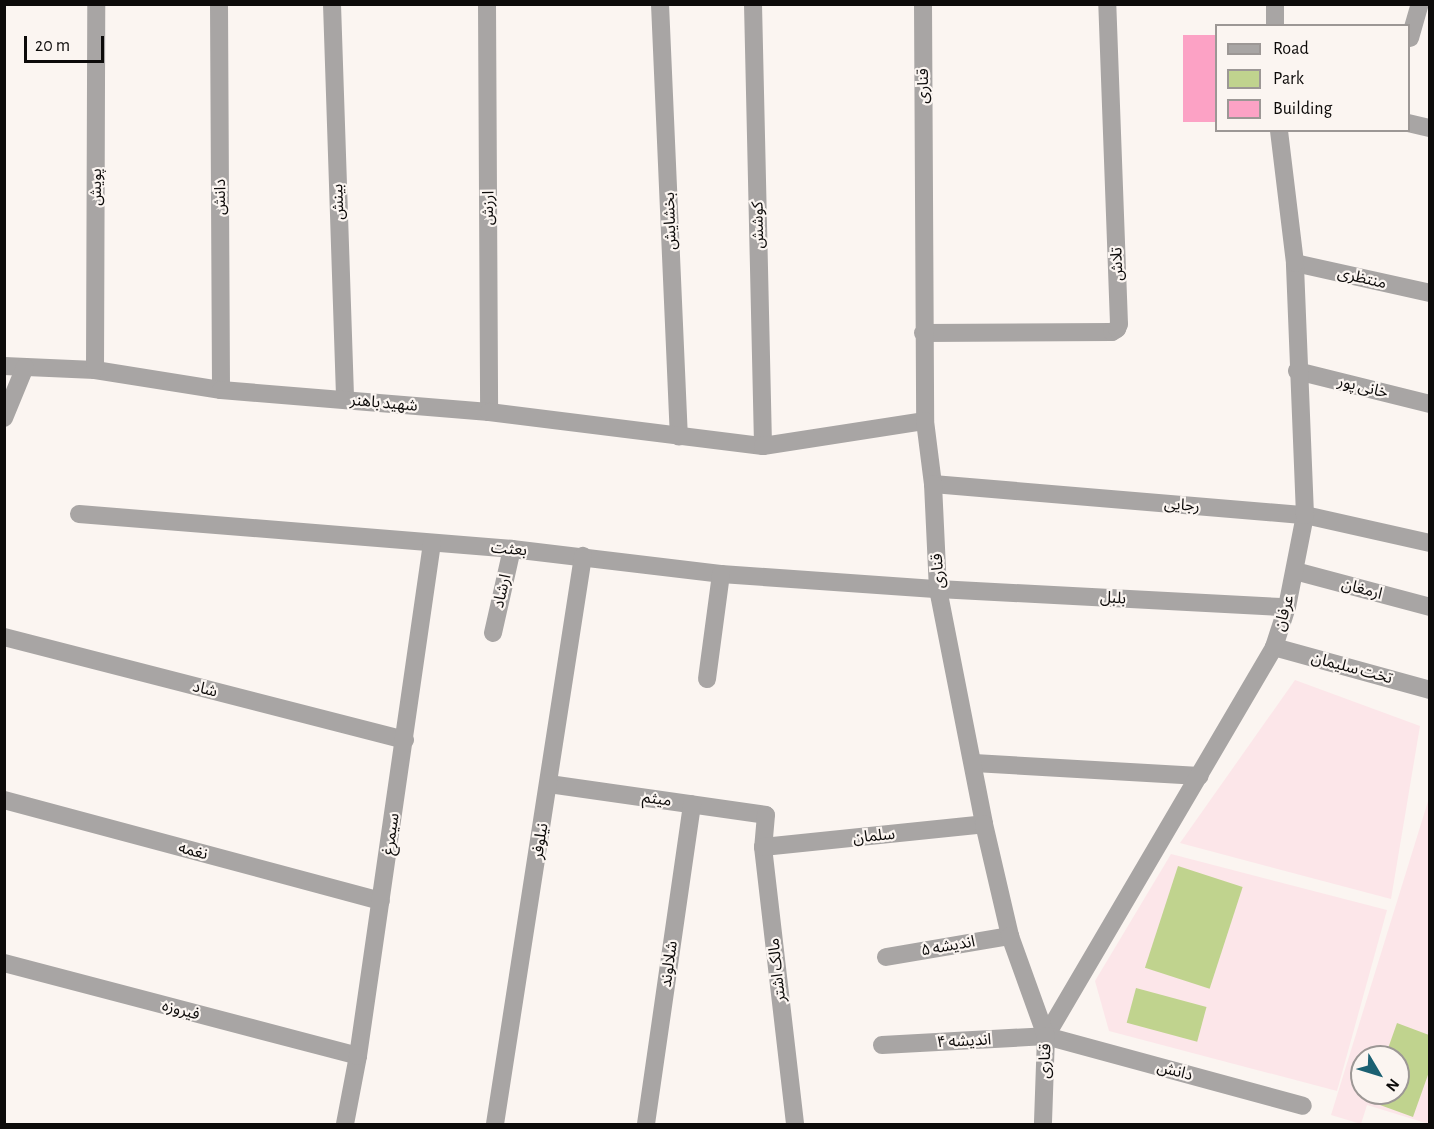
<!DOCTYPE html>
<html>
<head>
<meta charset="utf-8">
<style>
  body { margin:0 }
  #map { position:relative; width:1434px; height:1129px; overflow:hidden; background:#fbf5f1; font-family:"Alegreya Sans","Noto Sans Arabic",sans-serif }
  div>[style] { position:absolute }
  .education>* { inset:0; background:#fce6e9 }
  .green>* { inset:0; background:#c0d38e; transform-origin:0 0 }
  .building>* { inset:0; background:#fca2c5; transform-origin:0 0 }
  .minor>* { height:18px; margin:-9px; padding:0 9px; transform-origin:9px; border-radius:9px; background:#a8a5a4 }
  .tertiary>* { height:18px; margin:-9px; padding:0 9px; transform-origin:9px; border-radius:9px; background:#a8a5a4 }
  span { translate:-50% -50%; white-space:nowrap; text-align:center; line-height:1.15; -webkit-text-stroke:4.5px #fbf5f1; paint-order:stroke }
  .street-label { font-size:16px; color:#0d0b0a }
  .frame { position:absolute; inset:0; border:6px solid #0d0b0a; pointer-events:none }
  .legend { position:absolute; left:1215px; top:24px; width:195px; height:108px; box-sizing:border-box; background:#fbf5f1; border:2px solid #9c9795; margin:0; padding:8px 10px; list-style:none; font-size:18px; color:#0d0b0a }
  .legend li { display:flex; align-items:center; gap:12px; height:30px }
  .legend b { width:30px; border:2px solid #9c9795 }
  .north { position:absolute; left:1350px; top:1045px; width:60px; height:60px; box-sizing:border-box; background:#fbf5f1; border:2px solid #9c9795; border-radius:50%; rotate:128deg; font-size:16px; font-weight:700; line-height:24px; text-align:center; color:#0d0b0a }
  .north::after { content:''; display:block; margin:auto; width:21px; height:27px; background:#1b6072; clip-path:polygon(50% 0,100% 100%,50% 72%,0 100%) }
  .scale { position:absolute; left:24px; top:36px; width:80px; height:27px; box-sizing:border-box; border:3px solid #0d0b0a; border-top:0; padding-left:8px; font-size:18px; line-height:21px; white-space:nowrap; color:#0d0b0a; -webkit-text-stroke:4px #fbf5f1; paint-order:stroke }
</style>
</head>
<body>
<div id="map">
  <div class="education">
    <i style="clip-path:polygon(1295px 680px,1420px 726px,1391px 899px,1180px 843px)"></i>
    <i style="clip-path:polygon(evenodd,1429px 798px,1429px 1124px,1367px 1105px,1361px 1124px,1331px 1115px,1429px 798px,1362px 1057px,1398px 1057px,1398px 1093px,1362px 1093px,1362px 1057px)"></i>
    <i style="clip-path:polygon(1171px 854px,1387px 910px,1337px 1091px,1109px 1031px,1095px 981px)"></i>
  </div>
  <div class="green">
    <i style="left:1178px;top:866px;width:68px;height:107px;rotate:18deg"></i>
    <i style="left:1136px;top:988px;width:73px;height:36px;rotate:15deg"></i>
    <i style="clip-path:polygon(1397px 1023px,1429px 1035px,1429px 1072px,1413px 1117px,1369px 1101px,1372px 1093px,1398px 1093px,1398px 1057px,1385px 1057px)"></i>
  </div>
  <div class="building">
    <i style="left:1216px;top:35px;width:87px;height:33px;rotate:90deg"></i>
  </div>
  <div class="minor">
    <i style="left:219px;top:4px;width:386px;rotate:89.7deg"></i>
    <i style="left:332px;top:4px;width:396px;rotate:88.1deg"></i>
    <i style="left:487px;top:4px;width:408px;rotate:89.7deg"></i>
    <i style="left:660px;top:4px;width:433px;rotate:87.5deg"></i>
    <i style="left:753px;top:4px;width:442px;rotate:88.7deg"></i>
    <i style="left:1275px;top:26px;width:22px;rotate:-90deg"></i>
    <i style="left:1410px;top:38px;width:35px;rotate:-74deg"></i>
    <i style="left:1408px;top:123px;width:23px;rotate:13deg"></i>
    <i style="left:1295px;top:263px;width:138px;rotate:12.5deg"></i>
    <i style="left:923px;top:333px;width:189px;rotate:-0.3deg"></i>
    <i style="left:1112px;top:332px;width:6px;rotate:-31deg"></i>
    <i style="left:1117px;top:329px;width:5px;rotate:-68deg"></i>
    <i style="left:1119px;top:324px;width:320px;rotate:-92.1deg"></i>
    <i style="left:4px;top:366px;width:91px;rotate:2.5deg"></i>
    <i style="left:95px;top:370px;width:128px;rotate:9deg"></i>
    <i style="left:221px;top:390px;width:269px;rotate:4.7deg"></i>
    <i style="left:489px;top:412px;width:276px;rotate:7.1deg"></i>
    <i style="left:763px;top:446px;width:164px;rotate:-8.8deg"></i>
    <i style="left:95px;top:370px;width:366px;rotate:-89.8deg"></i>
    <i style="left:1297px;top:371px;width:137px;rotate:13.9deg"></i>
    <i style="left:4px;top:418px;width:55px;rotate:-67.6deg"></i>
    <i style="left:933px;top:484px;width:373px;rotate:4.8deg"></i>
    <i style="left:1305px;top:515px;width:128px;rotate:12.6deg"></i>
    <i style="left:79px;top:514px;width:434px;rotate:4.6deg"></i>
    <i style="left:512px;top:549px;width:210px;rotate:6.8deg"></i>
    <i style="left:721px;top:574px;width:218px;rotate:4deg"></i>
    <i style="left:938px;top:589px;width:349px;rotate:3deg"></i>
    <i style="left:1295px;top:571px;width:140px;rotate:14.9deg"></i>
    <i style="left:493px;top:633px;width:86px;rotate:-77.3deg"></i>
    <i style="left:4px;top:637px;width:414px;rotate:14.4deg"></i>
    <i style="left:1274px;top:647px;width:162px;rotate:15.4deg"></i>
    <i style="left:707px;top:679px;width:106px;rotate:-82.4deg"></i>
    <i style="left:974px;top:763px;width:226px;rotate:3.3deg"></i>
    <i style="left:549px;top:784px;width:219px;rotate:8.1deg"></i>
    <i style="left:766px;top:815px;width:32px;rotate:95deg"></i>
    <i style="left:763px;top:847px;width:279px;rotate:83.4deg"></i>
    <i style="left:4px;top:800px;width:390px;rotate:15deg"></i>
    <i style="left:763px;top:847px;width:222px;rotate:-5.9deg"></i>
    <i style="left:886px;top:957px;width:126px;rotate:-9.6deg"></i>
    <i style="left:4px;top:963px;width:366px;rotate:14.7deg"></i>
    <i style="left:1046px;top:1036px;width:451px;rotate:-59.6deg"></i>
    <i style="left:1274px;top:647px;width:42px;rotate:-72deg"></i>
    <i style="left:1287px;top:607px;width:94px;rotate:-78.9deg"></i>
    <i style="left:1305px;top:515px;width:252px;rotate:-92.3deg"></i>
    <i style="left:1295px;top:263px;width:134px;rotate:-96.9deg"></i>
    <i style="left:882px;top:1045px;width:164px;rotate:-3.1deg"></i>
    <i style="left:1046px;top:1036px;width:266px;rotate:15.2deg"></i>
    <i style="left:345px;top:1124px;width:69px;rotate:-79.2deg"></i>
    <i style="left:358px;top:1056px;width:518px;rotate:-81.79deg"></i>
    <i style="left:495px;top:1124px;width:575px;rotate:-81.19deg"></i>
    <i style="left:646px;top:1124px;width:323px;rotate:-81.8deg"></i>
  </div>
  <div class="tertiary">
    <i style="left:923px;top:4px;width:417px;rotate:89.7deg"></i>
    <i style="left:925px;top:421px;width:64px;rotate:82.8deg"></i>
    <i style="left:933px;top:484px;width:105px;rotate:87.3deg"></i>
    <i style="left:938px;top:589px;width:239px;rotate:78.9deg"></i>
    <i style="left:984px;top:824px;width:115px;rotate:76.9deg"></i>
    <i style="left:1010px;top:936px;width:106px;rotate:70.2deg"></i>
    <i style="left:1046px;top:1036px;width:88px;rotate:92deg"></i>
  </div>
  <div class="street-label">
    <span style="left:923px;top:86px;rotate:-90deg">قناری</span>
    <span style="left:96px;top:187px;rotate:-90deg">پویش</span>
    <span style="left:220px;top:197px;rotate:-90deg">دانش</span>
    <span style="left:338px;top:202px;rotate:-92deg">بینش</span>
    <span style="left:488px;top:208px;rotate:-90deg">ارزش</span>
    <span style="left:670px;top:221px;rotate:-92deg">بخشایش</span>
    <span style="left:758px;top:225px;rotate:-91deg">کوشش</span>
    <span style="left:1117px;top:264px;rotate:-92deg">تلاش</span>
    <span style="left:1362px;top:278px;rotate:13deg">منتظری</span>
    <span style="left:1363px;top:387px;rotate:14deg">خانی پور</span>
    <span style="left:384px;top:403px;rotate:5deg">شهید باهنر</span>
    <span style="left:1182px;top:505px;rotate:5deg">رجایی</span>
    <span style="left:509px;top:549px;rotate:5deg">بعثت</span>
    <span style="left:938px;top:571px;rotate:-94deg">قناری</span>
    <span style="left:1362px;top:589px;rotate:15deg">ارمغان</span>
    <span style="left:502px;top:591px;rotate:-77deg">ارشاد</span>
    <span style="left:1113px;top:598px;rotate:3deg">بلبل</span>
    <span style="left:1284px;top:613px;rotate:-74deg">عرفان</span>
    <span style="left:1352px;top:668px;rotate:15deg">تخت سلیمان</span>
    <span style="left:205px;top:689px;rotate:14deg">شاد</span>
    <span style="left:657px;top:799px;rotate:8deg">میثم</span>
    <span style="left:391px;top:834px;rotate:-82deg">سیمرغ</span>
    <span style="left:874px;top:836px;rotate:-6deg">سلمان</span>
    <span style="left:540px;top:841px;rotate:-81deg">نیلوفر</span>
    <span style="left:193px;top:851px;rotate:15deg">نغمه</span>
    <span style="left:948px;top:946px;rotate:-10deg">اندیشه ۵</span>
    <span style="left:669px;top:964px;rotate:-82deg">شلالوند</span>
    <span style="left:777px;top:970px;rotate:-96deg">مالک اشتر</span>
    <span style="left:181px;top:1010px;rotate:15deg">فیروزه</span>
    <span style="left:964px;top:1041px;rotate:-3deg">اندیشه ۴</span>
    <span style="left:1045px;top:1061px;rotate:-88deg">قناری</span>
    <span style="left:1175px;top:1071px;rotate:15deg">دانش</span>
  </div>
  <div class="frame"></div>
  <ul class="legend">
  <li><b style="height:8px;background:#a8a5a4"></b>Road</li>
  <li><b style="height:16px;background:#c0d38e"></b>Park</li>
  <li><b style="height:16px;background:#fca2c5"></b>Building</li>
  </ul>
  <div class="north">N</div>
  <div class="scale">20 m</div>
</div>
</body>
</html>
